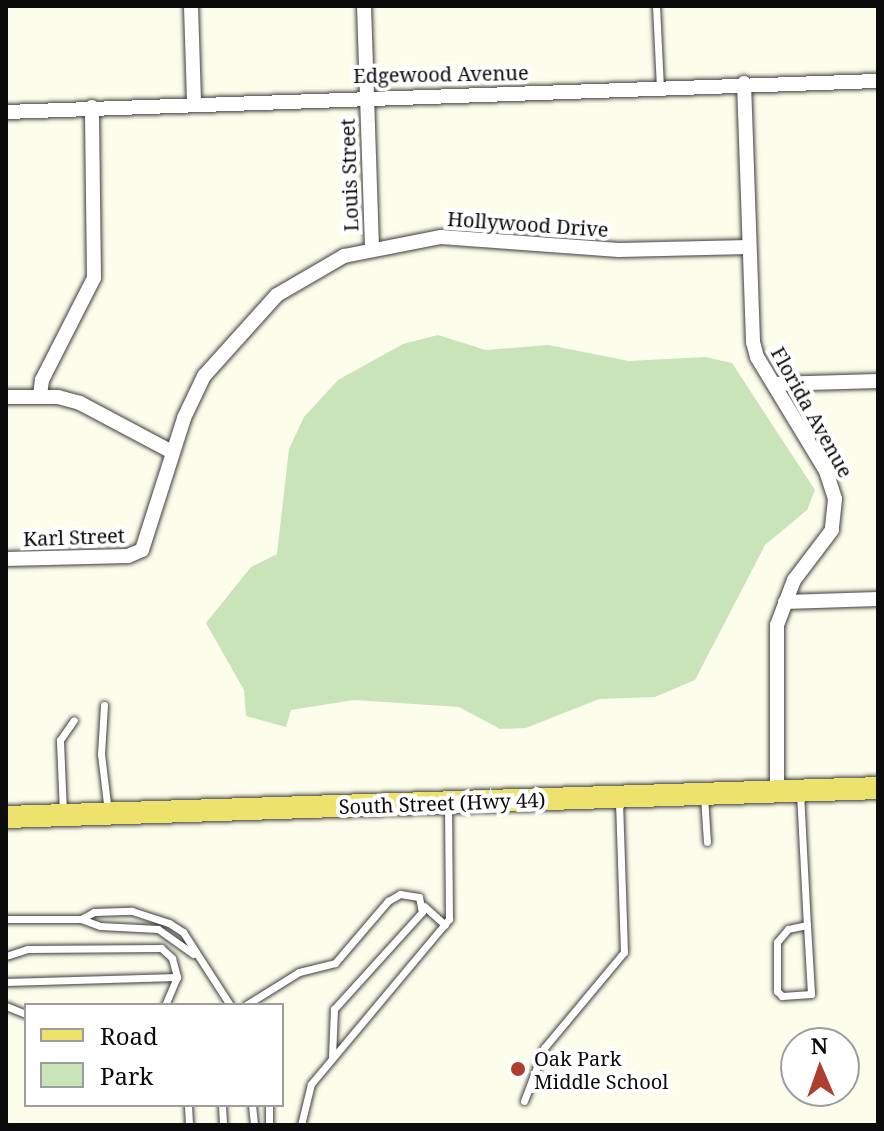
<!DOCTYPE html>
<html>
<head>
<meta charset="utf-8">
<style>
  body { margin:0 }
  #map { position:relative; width:884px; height:1131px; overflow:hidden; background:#fdfdeb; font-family:"Noto Serif",serif }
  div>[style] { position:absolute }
  .green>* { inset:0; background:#c8e4b8 }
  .roads { filter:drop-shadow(0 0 2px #3e3e3e) drop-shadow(0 0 2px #3e3e3e) }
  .lane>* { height:7px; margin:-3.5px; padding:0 3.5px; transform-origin:3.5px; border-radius:3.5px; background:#fff }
  .street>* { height:14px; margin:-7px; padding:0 7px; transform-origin:7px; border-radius:7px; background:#fff }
  .primary>* { height:22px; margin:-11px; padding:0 11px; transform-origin:11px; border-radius:11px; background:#ede26b }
  .dots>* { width:22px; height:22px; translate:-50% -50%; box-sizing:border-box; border:4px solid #fff; border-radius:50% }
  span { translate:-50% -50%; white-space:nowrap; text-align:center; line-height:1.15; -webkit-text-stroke:8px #fff; paint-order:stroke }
  .street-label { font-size:20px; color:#0b0b0b }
  .poi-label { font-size:20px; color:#0b0b0b }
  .left { translate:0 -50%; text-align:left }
  .frame { position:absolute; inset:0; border:8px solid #0b0b0b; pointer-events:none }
  .legend { position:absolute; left:24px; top:1003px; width:260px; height:104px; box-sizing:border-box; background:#fff; border:2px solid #9d9d9d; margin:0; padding:10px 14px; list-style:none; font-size:24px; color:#0b0b0b }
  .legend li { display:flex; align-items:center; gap:16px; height:40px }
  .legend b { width:40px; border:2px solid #9d9d9d }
  .north { position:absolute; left:780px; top:1027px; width:80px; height:80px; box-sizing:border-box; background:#fff; border:2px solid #9d9d9d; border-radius:50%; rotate:358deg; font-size:22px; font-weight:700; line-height:32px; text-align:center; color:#0b0b0b }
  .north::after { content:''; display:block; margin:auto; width:28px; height:36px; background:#af3e2f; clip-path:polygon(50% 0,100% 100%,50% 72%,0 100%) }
</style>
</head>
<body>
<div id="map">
  <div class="green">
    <i style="clip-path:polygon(438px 335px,486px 350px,548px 345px,629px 361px,705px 357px,732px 363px,815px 490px,807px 510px,765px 545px,695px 680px,655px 697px,599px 699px,526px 728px,500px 729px,459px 707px,354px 700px,291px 710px,286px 727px,246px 716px,244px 690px,206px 623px,251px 567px,277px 554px,289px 449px,304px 417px,338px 380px,403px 344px)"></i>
  </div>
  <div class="roads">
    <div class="lane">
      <i style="left:656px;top:6px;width:81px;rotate:87.2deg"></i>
      <i style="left:104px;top:705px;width:49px;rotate:93.5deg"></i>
      <i style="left:101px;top:754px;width:58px;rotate:83.1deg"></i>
      <i style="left:800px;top:793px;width:132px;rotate:87deg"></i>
      <i style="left:807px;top:925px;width:19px;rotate:168deg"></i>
      <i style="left:788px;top:929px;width:17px;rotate:130deg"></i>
      <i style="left:777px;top:942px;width:49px;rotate:90deg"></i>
      <i style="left:777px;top:991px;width:7px;rotate:45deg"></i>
      <i style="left:782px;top:996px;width:29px;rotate:-4deg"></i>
      <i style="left:811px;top:994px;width:69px;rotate:-93.3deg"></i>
      <i style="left:704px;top:796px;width:46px;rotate:86.3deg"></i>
      <i style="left:63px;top:813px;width:73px;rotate:-92.4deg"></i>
      <i style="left:60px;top:740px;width:24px;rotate:-55deg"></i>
      <i style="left:424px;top:906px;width:28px;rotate:42deg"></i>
      <i style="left:6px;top:919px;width:75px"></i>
      <i style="left:81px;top:919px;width:20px;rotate:20deg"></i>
      <i style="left:100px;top:926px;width:58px;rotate:3deg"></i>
      <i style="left:158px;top:929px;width:43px;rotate:35.5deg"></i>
      <i style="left:81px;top:919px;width:15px;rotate:-28deg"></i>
      <i style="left:94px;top:912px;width:38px;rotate:-2deg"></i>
      <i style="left:132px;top:911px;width:39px;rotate:18deg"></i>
      <i style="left:169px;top:923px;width:17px;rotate:33deg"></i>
      <i style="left:183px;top:932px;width:87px;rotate:57.2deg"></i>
      <i style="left:6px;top:956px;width:23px;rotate:-18deg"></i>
      <i style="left:28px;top:949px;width:133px;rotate:-0.4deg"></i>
      <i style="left:161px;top:948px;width:15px;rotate:42deg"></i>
      <i style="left:172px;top:958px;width:20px;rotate:75deg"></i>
      <i style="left:177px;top:977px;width:30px;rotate:113deg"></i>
      <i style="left:6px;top:982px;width:171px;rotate:-1.7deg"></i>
      <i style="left:246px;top:1005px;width:62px;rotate:-31.9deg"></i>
      <i style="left:299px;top:972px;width:37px;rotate:-14deg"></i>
      <i style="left:335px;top:963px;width:82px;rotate:-49.5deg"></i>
      <i style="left:388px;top:901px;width:14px;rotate:-30deg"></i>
      <i style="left:400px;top:894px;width:19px;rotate:9deg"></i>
      <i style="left:419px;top:897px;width:15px;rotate:79deg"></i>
      <i style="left:422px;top:912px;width:131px;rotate:132.2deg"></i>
      <i style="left:334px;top:1009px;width:48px;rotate:92.4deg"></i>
      <i style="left:6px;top:1006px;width:22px;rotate:22deg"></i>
      <i style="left:524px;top:1101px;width:57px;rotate:-69.3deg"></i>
      <i style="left:544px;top:1048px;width:125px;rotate:-50.2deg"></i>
      <i style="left:624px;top:952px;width:153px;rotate:-91.9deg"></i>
      <i style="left:188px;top:1105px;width:20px;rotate:87deg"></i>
      <i style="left:222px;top:1105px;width:20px;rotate:87deg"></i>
      <i style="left:252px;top:1105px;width:20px;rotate:84deg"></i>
      <i style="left:269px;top:1125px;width:20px;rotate:-90deg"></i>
      <i style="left:301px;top:1125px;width:42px;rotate:-76.3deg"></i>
      <i style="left:311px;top:1084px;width:215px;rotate:-50.1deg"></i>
      <i style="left:449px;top:919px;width:115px;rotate:-90.5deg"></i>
    </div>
    <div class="street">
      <i style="left:191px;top:6px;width:97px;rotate:88.2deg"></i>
      <i style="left:364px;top:6px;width:241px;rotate:88.1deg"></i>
      <i style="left:744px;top:83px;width:259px;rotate:88deg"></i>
      <i style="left:753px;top:342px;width:16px;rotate:75deg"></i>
      <i style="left:757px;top:357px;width:133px;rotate:58.8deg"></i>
      <i style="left:826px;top:471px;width:29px;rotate:72deg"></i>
      <i style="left:835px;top:499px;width:31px;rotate:96deg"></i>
      <i style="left:832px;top:530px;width:63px;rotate:127.2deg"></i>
      <i style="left:794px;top:580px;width:48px;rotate:110.7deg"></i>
      <i style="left:777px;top:625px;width:167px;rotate:90deg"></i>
      <i style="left:6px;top:112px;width:873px;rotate:-2.04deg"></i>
      <i style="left:774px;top:384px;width:104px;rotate:-1.7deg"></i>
      <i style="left:40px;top:396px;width:16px;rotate:-83deg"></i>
      <i style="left:42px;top:380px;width:114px;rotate:-63deg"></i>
      <i style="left:94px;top:278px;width:171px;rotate:-90.7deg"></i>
      <i style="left:6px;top:397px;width:52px"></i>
      <i style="left:58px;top:397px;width:23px;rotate:15deg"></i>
      <i style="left:80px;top:403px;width:104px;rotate:28deg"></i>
      <i style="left:6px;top:559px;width:122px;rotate:-1.4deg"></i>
      <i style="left:128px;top:556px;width:15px;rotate:-23deg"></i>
      <i style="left:142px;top:550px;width:139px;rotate:-72.3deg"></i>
      <i style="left:184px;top:418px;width:47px;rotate:-64.5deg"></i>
      <i style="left:204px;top:376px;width:109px;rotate:-48deg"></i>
      <i style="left:277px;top:295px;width:78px;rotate:-30.2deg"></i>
      <i style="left:344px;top:256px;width:99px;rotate:-11.1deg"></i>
      <i style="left:441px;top:237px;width:178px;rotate:4.2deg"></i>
      <i style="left:619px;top:250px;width:130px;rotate:-1.3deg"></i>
      <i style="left:785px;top:602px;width:93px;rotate:-1.8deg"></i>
    </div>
    <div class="primary">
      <i style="left:6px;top:817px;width:872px;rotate:-1.9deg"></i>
    </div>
  </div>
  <div class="dots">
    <i style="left:518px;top:1069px;background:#af3e2f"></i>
  </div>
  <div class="street-label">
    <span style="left:441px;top:74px;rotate:-1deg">Edgewood Avenue</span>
    <span style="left:349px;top:175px;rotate:-92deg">Louis Street</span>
    <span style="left:528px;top:224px;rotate:4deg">Hollywood Drive</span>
    <span style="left:812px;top:412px;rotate:61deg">Florida Avenue</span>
    <span style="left:74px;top:537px;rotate:-2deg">Karl Street</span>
    <span style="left:442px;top:803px;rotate:-2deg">South Street (Hwy 44)</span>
  </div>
  <div class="poi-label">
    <span class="left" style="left:534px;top:1070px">Oak Park<br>Middle School</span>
  </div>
  <div class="frame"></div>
  <ul class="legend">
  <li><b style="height:10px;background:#ede26b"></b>Road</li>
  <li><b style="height:22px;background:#c8e4b8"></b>Park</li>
  </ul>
  <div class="north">N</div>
</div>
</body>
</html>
